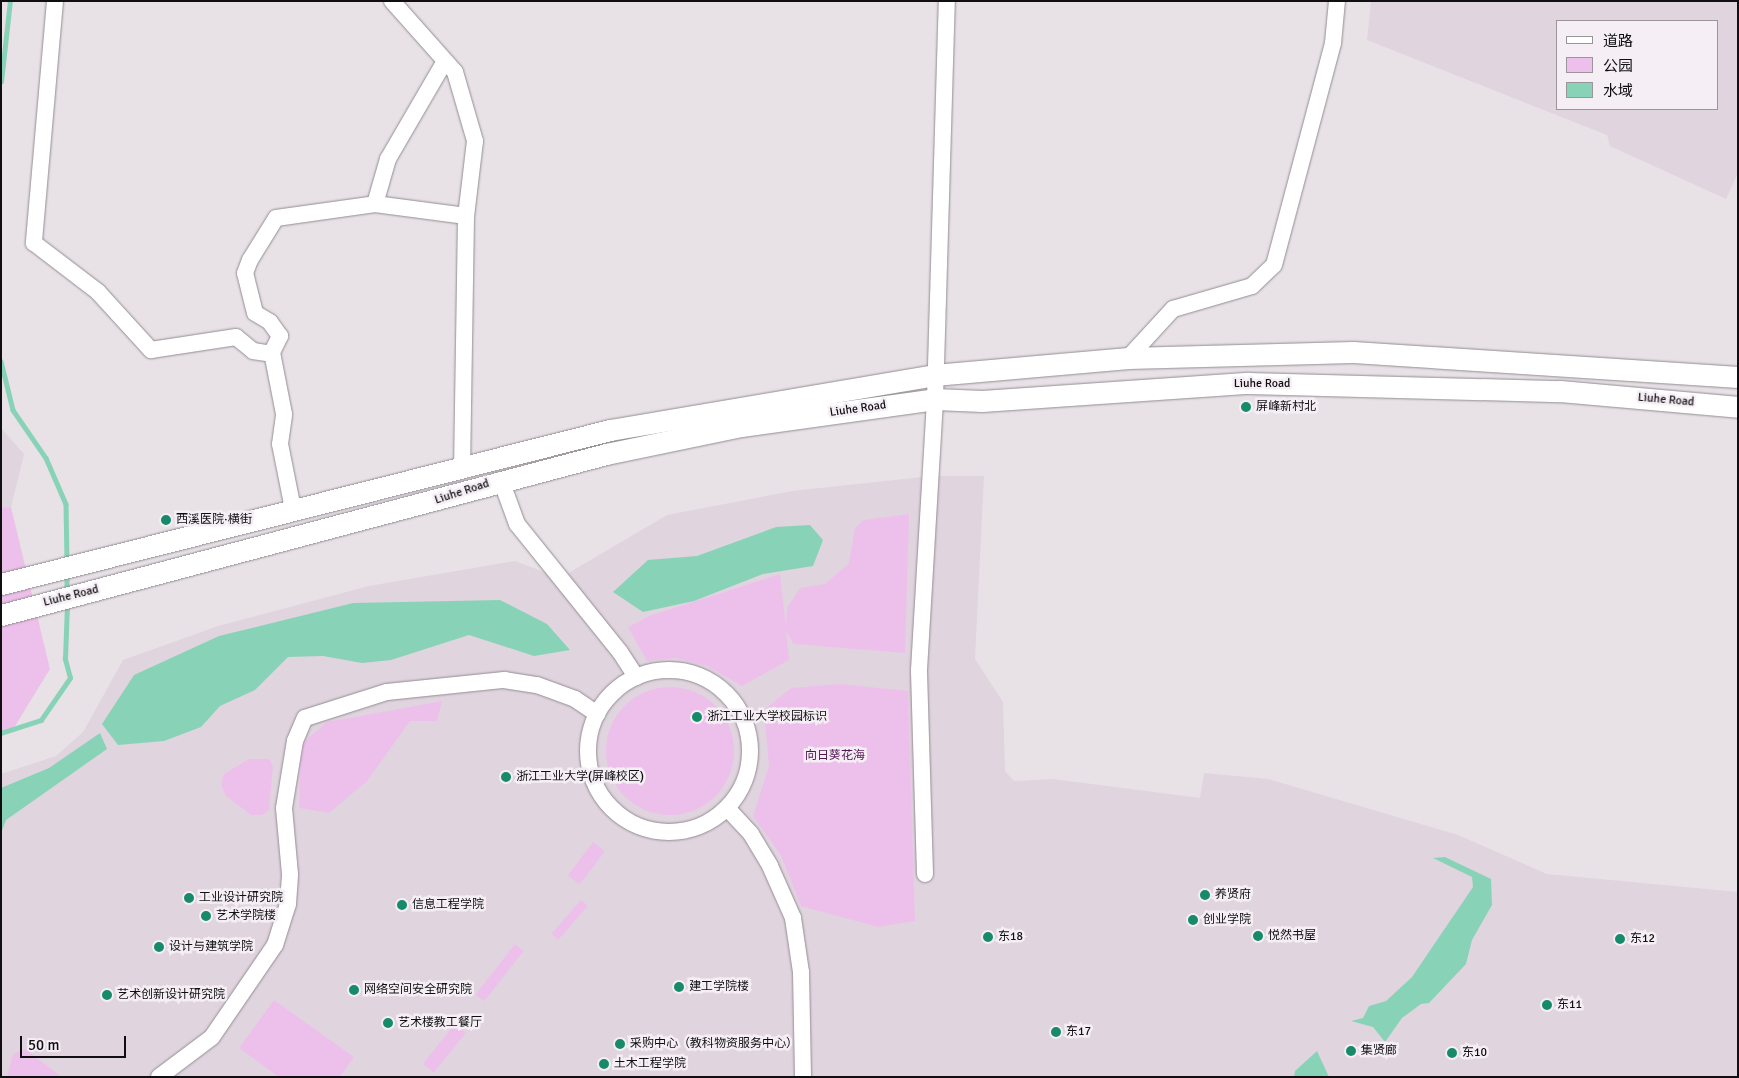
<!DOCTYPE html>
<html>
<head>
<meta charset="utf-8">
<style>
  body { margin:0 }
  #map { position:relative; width:1739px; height:1078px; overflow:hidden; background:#e8e2e7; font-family:Signika,"Noto Sans SC",sans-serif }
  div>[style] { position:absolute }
  .built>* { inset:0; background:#e0d4df }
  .green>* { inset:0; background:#edc0eb; transform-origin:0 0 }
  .round { border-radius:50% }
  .water>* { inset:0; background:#88d3b7 }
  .stream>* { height:4.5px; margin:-2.25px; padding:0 2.25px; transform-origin:2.25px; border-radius:2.25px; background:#88d3b7 }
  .roads { filter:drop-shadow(0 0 1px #938d93) drop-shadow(0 0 1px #938d93) }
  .minor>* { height:16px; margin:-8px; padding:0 8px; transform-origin:8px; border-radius:8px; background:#fff }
  .minor>.ring { margin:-8px; padding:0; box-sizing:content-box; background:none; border:16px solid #fff; border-radius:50% }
  .major>* { height:21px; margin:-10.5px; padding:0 10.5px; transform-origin:10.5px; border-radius:10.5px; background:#fff }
  .dots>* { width:14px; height:14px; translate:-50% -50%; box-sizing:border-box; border:2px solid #f5eff5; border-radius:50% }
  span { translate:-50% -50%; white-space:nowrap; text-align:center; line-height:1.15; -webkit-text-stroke:5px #f5eff5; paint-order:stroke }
  .street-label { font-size:12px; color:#100e10 }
  .poi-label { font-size:12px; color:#100e10 }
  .left { translate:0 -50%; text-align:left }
  .park-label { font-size:12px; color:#521852 }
  .frame { position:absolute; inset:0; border:2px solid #100e10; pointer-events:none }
  .legend { position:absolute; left:1556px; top:20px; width:162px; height:90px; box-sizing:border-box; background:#f5eff5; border:1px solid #999599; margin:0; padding:6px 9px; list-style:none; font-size:15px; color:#100e10 }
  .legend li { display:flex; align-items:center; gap:10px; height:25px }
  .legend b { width:25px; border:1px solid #999599 }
  .scale { position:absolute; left:20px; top:1036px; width:106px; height:22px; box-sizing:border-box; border:2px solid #100e10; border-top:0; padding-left:6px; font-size:15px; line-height:18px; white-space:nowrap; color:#100e10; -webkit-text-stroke:4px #f5eff5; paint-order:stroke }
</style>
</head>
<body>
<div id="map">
  <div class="built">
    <i style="clip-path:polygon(evenodd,1371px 1px,1738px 1px,1738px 173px,1726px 199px,1610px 146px,1607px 135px,1367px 40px,1371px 1px,1558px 21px,1718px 21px,1718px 109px,1558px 109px,1558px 21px)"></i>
    <i style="clip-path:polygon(1px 428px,24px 454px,11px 507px,1px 509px)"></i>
    <i style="clip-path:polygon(932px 476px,984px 476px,975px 659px,1003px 702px,1005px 771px,1014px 781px,1053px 779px,1200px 798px,1204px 773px,1268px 779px,1458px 835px,1547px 874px,1738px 892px,1738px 1077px,1px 1077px,1px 774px,56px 756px,83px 732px,123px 660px,218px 626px,369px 586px,515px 561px,560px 578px,667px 515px,792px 491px)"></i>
  </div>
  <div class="green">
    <i style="clip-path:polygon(11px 507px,50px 669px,12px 731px,1px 734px,1px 508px)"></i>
    <i style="clip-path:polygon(909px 514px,905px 653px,794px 644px,786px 631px,789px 660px,742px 686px,707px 666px,676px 658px,647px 661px,628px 627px,652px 615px,780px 574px,786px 627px,787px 608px,800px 588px,825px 584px,849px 563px,855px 528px,864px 520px)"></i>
    <i style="clip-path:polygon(840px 684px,908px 691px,915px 921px,878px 927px,801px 906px,781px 856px,753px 816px,769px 766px,764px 710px,791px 688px)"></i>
    <i class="round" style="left:606px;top:687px;width:128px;height:128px"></i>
    <i style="clip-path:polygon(442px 701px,437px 721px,410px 721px,367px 781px,329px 813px,299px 808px,301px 744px,327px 722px)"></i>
    <i style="clip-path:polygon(249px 759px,269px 759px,273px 766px,269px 810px,262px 815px,251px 815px,226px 796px,221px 785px,224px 774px)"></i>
    <i style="left:593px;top:842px;width:15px;height:42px;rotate:37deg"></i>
    <i style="left:581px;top:900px;width:9px;height:45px;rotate:41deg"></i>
    <i style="left:515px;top:944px;width:11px;height:64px;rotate:38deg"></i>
    <i style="clip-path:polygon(274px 1000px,354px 1057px,340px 1077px,279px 1077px,239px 1048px)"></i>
    <i style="left:455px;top:1024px;width:14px;height:51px;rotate:39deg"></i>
    <i style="clip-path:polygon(25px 1049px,59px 1075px,59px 1077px,7px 1077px,13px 1054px)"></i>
  </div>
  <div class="water">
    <i style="clip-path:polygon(810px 525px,823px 540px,813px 566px,763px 574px,694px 601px,643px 612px,613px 592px,648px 560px,697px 556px,776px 527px)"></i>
    <i style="clip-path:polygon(500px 600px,547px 624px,570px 650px,534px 656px,469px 635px,391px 660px,362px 663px,323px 656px,288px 657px,255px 690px,220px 706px,201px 727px,164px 741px,118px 745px,102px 724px,134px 675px,219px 636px,353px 603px)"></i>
    <i style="clip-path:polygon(100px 733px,107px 749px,6px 820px,1px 833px,1px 788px,49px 768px)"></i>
    <i style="clip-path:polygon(1445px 857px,1491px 879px,1492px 905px,1472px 940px,1466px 964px,1429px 1003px,1421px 1004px,1402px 1018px,1385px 1042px,1373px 1027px,1351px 1021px,1363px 1018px,1369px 1006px,1386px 1001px,1412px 977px,1473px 887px,1472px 877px,1433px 858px)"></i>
    <i style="clip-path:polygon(1317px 1051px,1329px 1077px,1294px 1077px,1295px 1071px)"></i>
  </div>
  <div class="stream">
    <i style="left:1px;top:82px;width:81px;rotate:-83.7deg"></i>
    <i style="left:1px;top:361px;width:50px;rotate:76.2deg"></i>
    <i style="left:13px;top:410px;width:58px;rotate:55.5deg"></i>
    <i style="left:46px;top:458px;width:50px;rotate:66.5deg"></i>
    <i style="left:66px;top:504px;width:57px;rotate:89deg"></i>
    <i style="left:67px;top:574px;width:17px;rotate:90deg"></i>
    <i style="left:1px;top:733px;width:42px;rotate:-18deg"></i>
    <i style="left:41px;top:720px;width:51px;rotate:-55.4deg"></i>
    <i style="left:70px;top:678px;width:20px;rotate:-105deg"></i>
    <i style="left:65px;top:659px;width:55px;rotate:-87.9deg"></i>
  </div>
  <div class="roads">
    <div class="minor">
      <i style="left:55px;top:1px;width:243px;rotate:95deg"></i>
      <i style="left:34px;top:243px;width:81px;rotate:37.4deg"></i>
      <i style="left:98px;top:292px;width:79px;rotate:47.6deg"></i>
      <i style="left:151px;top:350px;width:86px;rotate:-8.7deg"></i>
      <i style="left:236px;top:337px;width:22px;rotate:39deg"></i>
      <i style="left:253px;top:351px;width:19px;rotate:9deg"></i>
      <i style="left:392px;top:1px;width:95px;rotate:48.4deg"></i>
      <i style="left:455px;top:72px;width:72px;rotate:73.8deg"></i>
      <i style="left:475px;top:141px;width:76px;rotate:96.8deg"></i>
      <i style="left:466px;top:216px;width:249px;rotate:90.9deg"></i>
      <i style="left:375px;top:204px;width:47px;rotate:-73.9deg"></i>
      <i style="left:388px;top:159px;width:113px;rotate:-59.8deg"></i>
      <i style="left:1128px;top:358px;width:67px;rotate:-47.4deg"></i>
      <i style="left:1173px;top:309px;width:82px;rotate:-16.2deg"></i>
      <i style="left:1252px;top:286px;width:30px;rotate:-44deg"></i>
      <i style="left:1274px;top:265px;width:230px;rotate:-75.1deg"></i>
      <i style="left:1333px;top:43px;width:42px;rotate:-84.6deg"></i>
      <i style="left:501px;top:480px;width:47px;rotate:70deg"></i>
      <i style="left:517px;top:524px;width:164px;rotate:51.2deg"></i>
      <i style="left:620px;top:652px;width:30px;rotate:57deg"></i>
      <i style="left:293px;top:509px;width:66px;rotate:-101.3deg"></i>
      <i style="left:280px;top:444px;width:30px;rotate:-82deg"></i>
      <i style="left:284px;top:414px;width:63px;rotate:-101deg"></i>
      <i style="left:272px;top:352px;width:18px;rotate:-63deg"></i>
      <i style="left:280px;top:336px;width:17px;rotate:-126deg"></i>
      <i style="left:270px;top:322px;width:17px;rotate:-149deg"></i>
      <i style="left:255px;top:313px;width:41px;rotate:-104deg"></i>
      <i style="left:245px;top:273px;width:14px;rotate:-69deg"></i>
      <i style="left:250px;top:260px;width:49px;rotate:-58.2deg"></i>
      <i style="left:276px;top:218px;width:100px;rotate:-8deg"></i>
      <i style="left:375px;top:204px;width:92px;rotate:7.5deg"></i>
      <i class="ring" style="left:588px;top:670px;width:146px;height:146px"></i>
      <i style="left:727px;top:808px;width:35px;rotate:47deg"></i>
      <i style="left:751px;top:834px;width:37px;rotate:59deg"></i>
      <i style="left:770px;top:866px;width:57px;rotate:66.1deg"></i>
      <i style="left:793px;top:918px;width:55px;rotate:81.6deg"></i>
      <i style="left:801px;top:972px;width:105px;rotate:88.9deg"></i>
      <i style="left:925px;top:874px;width:204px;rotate:-91.7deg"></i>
      <i style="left:919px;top:670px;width:271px;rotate:-86.6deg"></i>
      <i style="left:935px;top:399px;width:398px;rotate:-88.3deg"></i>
      <i style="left:159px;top:1077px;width:66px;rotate:-37deg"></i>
      <i style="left:212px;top:1037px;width:112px;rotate:-55.6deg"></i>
      <i style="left:275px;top:945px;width:43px;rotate:-72.4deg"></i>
      <i style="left:288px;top:904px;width:30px;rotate:-86deg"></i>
      <i style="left:290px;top:874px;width:66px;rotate:-95.2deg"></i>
      <i style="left:284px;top:808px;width:68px;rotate:-80.7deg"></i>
      <i style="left:295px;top:741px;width:25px;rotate:-67deg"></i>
      <i style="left:305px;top:718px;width:86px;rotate:-17.6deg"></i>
      <i style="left:387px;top:692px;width:118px;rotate:-5.9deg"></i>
      <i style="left:504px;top:680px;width:33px;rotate:9deg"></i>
      <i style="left:537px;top:685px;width:40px;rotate:20.2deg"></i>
      <i style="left:575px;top:699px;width:27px;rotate:34deg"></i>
    </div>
    <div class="major">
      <i style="left:1px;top:584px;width:628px;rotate:-14.19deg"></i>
      <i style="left:610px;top:430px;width:329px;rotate:-9.6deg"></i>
      <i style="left:934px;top:375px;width:195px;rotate:-5deg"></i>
      <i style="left:1128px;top:358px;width:225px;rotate:-1.5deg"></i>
      <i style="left:1353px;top:352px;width:386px;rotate:3.7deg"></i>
      <i style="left:1px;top:615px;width:626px;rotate:-14.9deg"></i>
      <i style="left:606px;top:454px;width:138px;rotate:-11.7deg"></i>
      <i style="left:741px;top:426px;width:196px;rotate:-7.9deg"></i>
      <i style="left:935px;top:399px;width:47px;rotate:2.4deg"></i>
      <i style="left:982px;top:401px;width:267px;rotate:-3.9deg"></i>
      <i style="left:1248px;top:383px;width:312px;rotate:1.5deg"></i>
      <i style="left:1560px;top:391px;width:179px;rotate:5.1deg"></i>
    </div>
  </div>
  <div class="dots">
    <i style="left:1246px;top:407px;background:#168a6b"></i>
    <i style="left:166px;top:520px;background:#168a6b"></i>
    <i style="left:697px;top:717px;background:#168a6b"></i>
    <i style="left:506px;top:777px;background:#168a6b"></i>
    <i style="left:1205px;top:895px;background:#168a6b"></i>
    <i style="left:189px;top:898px;background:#168a6b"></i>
    <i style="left:402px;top:905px;background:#168a6b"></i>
    <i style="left:206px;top:916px;background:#168a6b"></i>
    <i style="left:1193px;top:920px;background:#168a6b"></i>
    <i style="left:1258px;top:936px;background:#168a6b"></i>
    <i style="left:988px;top:937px;background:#168a6b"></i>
    <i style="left:1620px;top:939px;background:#168a6b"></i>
    <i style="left:159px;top:947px;background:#168a6b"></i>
    <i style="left:679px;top:987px;background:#168a6b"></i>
    <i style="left:354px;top:990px;background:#168a6b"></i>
    <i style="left:107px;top:995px;background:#168a6b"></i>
    <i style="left:1547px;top:1005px;background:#168a6b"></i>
    <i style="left:388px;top:1023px;background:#168a6b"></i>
    <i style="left:1056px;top:1032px;background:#168a6b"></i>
    <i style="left:620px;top:1044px;background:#168a6b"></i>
    <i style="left:1351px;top:1051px;background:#168a6b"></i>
    <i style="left:1452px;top:1053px;background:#168a6b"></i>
    <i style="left:604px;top:1064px;background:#168a6b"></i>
  </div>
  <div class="street-label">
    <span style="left:1262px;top:384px">Liuhe Road</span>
    <span style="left:1666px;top:400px;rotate:5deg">Liuhe Road</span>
    <span style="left:858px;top:409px;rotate:-8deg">Liuhe Road</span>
    <span style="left:462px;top:492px;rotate:-18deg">Liuhe Road</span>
    <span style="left:71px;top:596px;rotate:-14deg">Liuhe Road</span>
  </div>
  <div class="poi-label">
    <span class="left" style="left:1256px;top:407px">屏峰新村北</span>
    <span class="left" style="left:176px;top:520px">西溪医院·横街</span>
    <span class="left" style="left:707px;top:717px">浙江工业大学校园标识</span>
    <span class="left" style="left:516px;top:777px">浙江工业大学(屏峰校区)</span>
    <span class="left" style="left:1215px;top:895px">养贤府</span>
    <span class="left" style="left:199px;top:898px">工业设计研究院</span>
    <span class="left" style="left:412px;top:905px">信息工程学院</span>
    <span class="left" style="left:216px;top:916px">艺术学院楼</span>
    <span class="left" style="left:1203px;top:920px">创业学院</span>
    <span class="left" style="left:1268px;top:936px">悦然书屋</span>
    <span class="left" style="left:998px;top:937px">东18</span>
    <span class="left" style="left:1630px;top:939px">东12</span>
    <span class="left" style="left:169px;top:947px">设计与建筑学院</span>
    <span class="left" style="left:689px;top:987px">建工学院楼</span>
    <span class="left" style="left:364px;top:990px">网络空间安全研究院</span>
    <span class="left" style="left:117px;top:995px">艺术创新设计研究院</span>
    <span class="left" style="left:1557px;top:1005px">东11</span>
    <span class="left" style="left:398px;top:1023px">艺术楼教工餐厅</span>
    <span class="left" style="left:1066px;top:1032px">东17</span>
    <span class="left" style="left:630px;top:1044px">采购中心（教科物资服务中心）</span>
    <span class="left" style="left:1361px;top:1051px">集贤廊</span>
    <span class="left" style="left:1462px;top:1053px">东10</span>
    <span class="left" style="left:614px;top:1064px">土木工程学院</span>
  </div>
  <div class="park-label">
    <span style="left:835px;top:756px">向日葵花海</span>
  </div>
  <div class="frame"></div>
  <ul class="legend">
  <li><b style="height:6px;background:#fff"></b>道路</li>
  <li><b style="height:14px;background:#edc0eb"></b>公园</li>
  <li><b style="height:14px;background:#88d3b7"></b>水域</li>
  </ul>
  <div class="scale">50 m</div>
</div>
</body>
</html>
